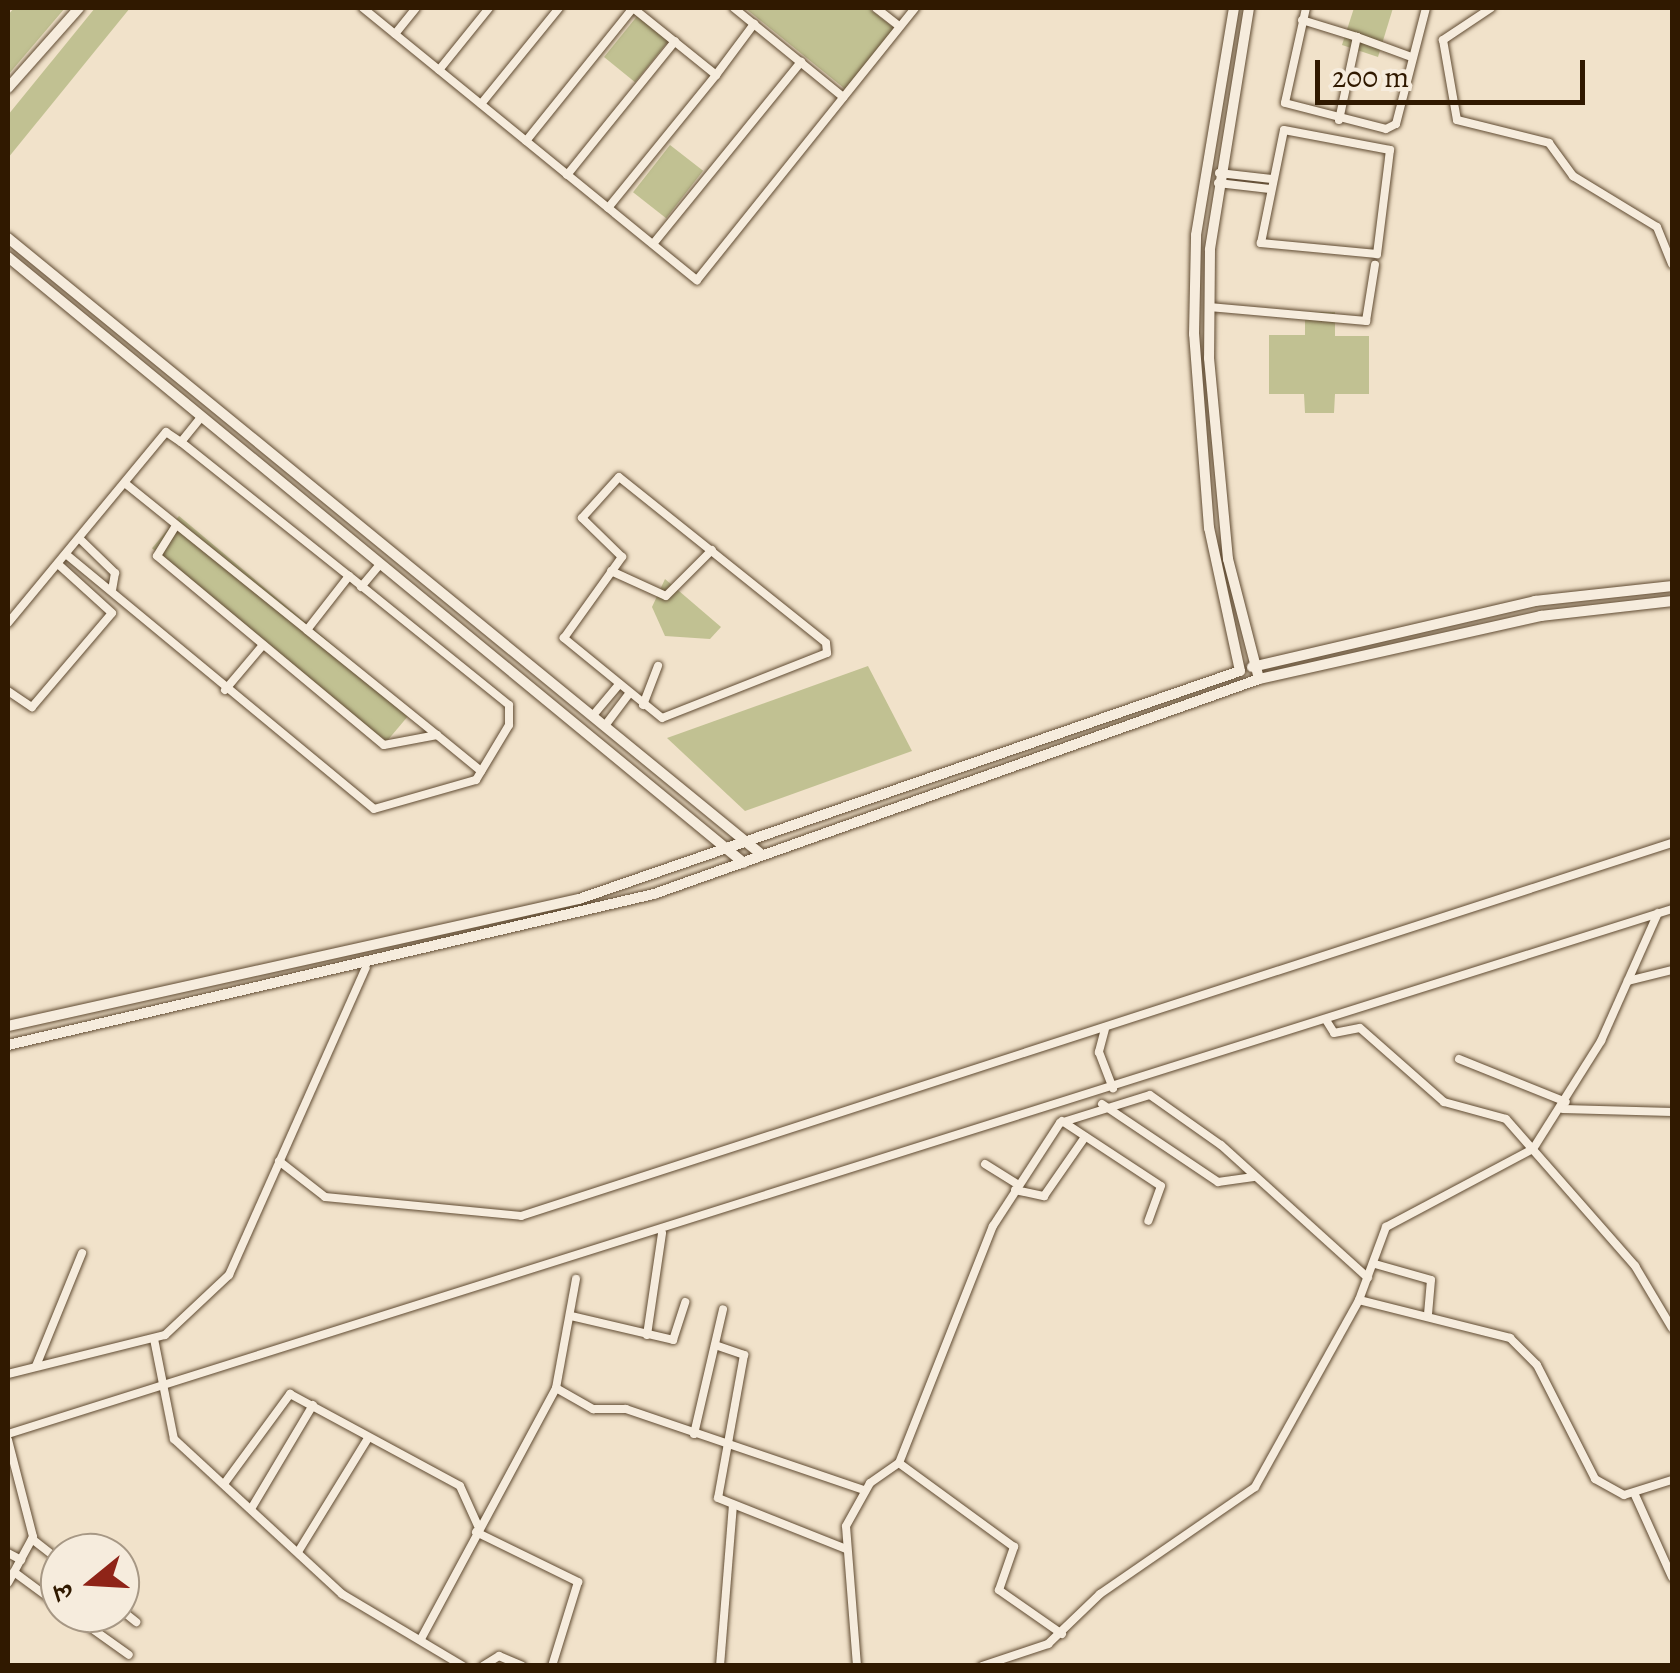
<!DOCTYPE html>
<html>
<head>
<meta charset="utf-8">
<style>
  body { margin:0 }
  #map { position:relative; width:1680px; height:1673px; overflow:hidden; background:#f1e2ca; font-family:Alegreya,"Noto Serif Devanagari",serif }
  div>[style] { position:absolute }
  .green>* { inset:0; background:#c1c192; transform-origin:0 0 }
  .roads { filter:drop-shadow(0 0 2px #604b32) drop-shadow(0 0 2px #604b32) }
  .street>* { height:8px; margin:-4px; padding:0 4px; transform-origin:4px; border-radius:4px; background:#f6ecdd }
  .secondary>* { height:10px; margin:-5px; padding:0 5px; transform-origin:5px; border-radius:5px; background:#f6ecdd }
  span { translate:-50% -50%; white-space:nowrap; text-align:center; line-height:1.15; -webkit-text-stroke:8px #f6ecdd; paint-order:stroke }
  .frame { position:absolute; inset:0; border:10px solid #301900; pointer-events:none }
  .north { position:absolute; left:40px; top:1533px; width:100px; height:100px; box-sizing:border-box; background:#f6ecdd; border:2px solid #a79885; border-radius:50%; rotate:252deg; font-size:28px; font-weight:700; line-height:40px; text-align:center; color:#301900 }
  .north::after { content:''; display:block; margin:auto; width:35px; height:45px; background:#8f2418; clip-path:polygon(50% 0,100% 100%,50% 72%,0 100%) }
  .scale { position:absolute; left:1315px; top:60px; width:270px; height:45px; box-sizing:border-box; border:5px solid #301900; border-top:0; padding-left:12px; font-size:30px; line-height:35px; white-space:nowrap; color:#301900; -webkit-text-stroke:8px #f6ecdd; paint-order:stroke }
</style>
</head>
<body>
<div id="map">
  <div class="green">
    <i style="clip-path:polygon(14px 8px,65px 8px,8px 75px,8px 15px)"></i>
    <i style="clip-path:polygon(95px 8px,130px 8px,8px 158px,8px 115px)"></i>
    <i style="clip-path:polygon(745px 8px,868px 8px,894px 28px,845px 89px)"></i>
    <i style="clip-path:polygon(1354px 8px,1393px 8px,1378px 57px,1342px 45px)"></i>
    <i style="left:638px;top:15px;width:40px;height:54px;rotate:39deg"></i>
    <i style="left:670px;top:145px;width:42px;height:60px;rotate:38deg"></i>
    <i style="clip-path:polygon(1305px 312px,1335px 312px,1335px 336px,1369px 336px,1369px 394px,1335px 394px,1334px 413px,1305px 413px,1304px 394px,1269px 394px,1269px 335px,1305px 335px)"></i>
    <i style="left:179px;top:516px;width:304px;height:42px;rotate:40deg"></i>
    <i style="clip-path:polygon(665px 579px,721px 627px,710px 639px,665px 636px,652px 607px)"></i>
    <i style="clip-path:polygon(868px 666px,912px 751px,745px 811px,667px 738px)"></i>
  </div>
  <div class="roads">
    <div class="street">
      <i style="left:363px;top:8px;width:431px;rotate:39.2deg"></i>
      <i style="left:697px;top:280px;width:349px;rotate:-51.3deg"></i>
      <i style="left:633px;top:8px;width:107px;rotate:38.9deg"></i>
      <i style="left:716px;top:75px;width:64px;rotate:-53.3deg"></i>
      <i style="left:734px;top:8px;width:141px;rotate:39.2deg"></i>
      <i style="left:876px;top:8px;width:29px;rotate:38deg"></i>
      <i style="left:1306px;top:8px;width:97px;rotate:102.5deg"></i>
      <i style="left:1285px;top:103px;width:104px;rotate:14.4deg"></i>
      <i style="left:1386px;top:129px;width:11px;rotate:-27deg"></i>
      <i style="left:1396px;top:124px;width:120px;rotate:-75.5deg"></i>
      <i style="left:1491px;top:8px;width:58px;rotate:146.3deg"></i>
      <i style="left:1443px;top:40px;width:81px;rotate:80.1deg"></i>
      <i style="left:1457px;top:120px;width:95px;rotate:14deg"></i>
      <i style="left:1549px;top:143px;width:41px;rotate:54deg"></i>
      <i style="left:1573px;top:176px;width:98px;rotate:31.3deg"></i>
      <i style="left:1657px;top:227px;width:40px;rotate:68deg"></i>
      <i style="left:1302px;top:20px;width:58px;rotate:17.2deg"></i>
      <i style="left:395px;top:34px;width:33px;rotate:-51deg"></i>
      <i style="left:439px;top:70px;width:80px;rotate:-51.1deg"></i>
      <i style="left:481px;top:104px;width:124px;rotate:-50.9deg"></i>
      <i style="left:1339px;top:120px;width:85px;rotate:-77.8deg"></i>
      <i style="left:1357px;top:37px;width:58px;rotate:20.3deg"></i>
      <i style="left:1284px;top:130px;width:108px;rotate:10.7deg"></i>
      <i style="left:1390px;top:150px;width:105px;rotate:97.1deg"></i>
      <i style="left:1377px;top:254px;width:117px;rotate:-174.6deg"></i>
      <i style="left:1261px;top:243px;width:115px;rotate:-78.5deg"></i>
      <i style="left:526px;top:141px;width:171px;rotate:-51.2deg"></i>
      <i style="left:1219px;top:173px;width:53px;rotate:6.5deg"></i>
      <i style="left:567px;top:175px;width:172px;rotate:-51.1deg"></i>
      <i style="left:1218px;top:183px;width:52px;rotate:6.6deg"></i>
      <i style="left:608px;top:208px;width:171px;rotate:-50.9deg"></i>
      <i style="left:653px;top:244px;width:235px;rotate:-50.9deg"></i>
      <i style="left:1209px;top:307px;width:158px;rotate:5.1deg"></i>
      <i style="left:1366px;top:321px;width:57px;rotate:-80.9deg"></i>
      <i style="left:181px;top:442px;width:215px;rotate:38.6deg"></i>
      <i style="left:619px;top:477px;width:265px;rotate:38.7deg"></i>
      <i style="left:826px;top:643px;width:10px;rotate:84deg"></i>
      <i style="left:827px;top:653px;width:177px;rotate:158.5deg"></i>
      <i style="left:662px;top:718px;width:127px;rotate:-140.8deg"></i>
      <i style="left:564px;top:638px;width:100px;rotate:-54.4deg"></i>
      <i style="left:622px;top:557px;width:56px;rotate:-135.7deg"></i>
      <i style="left:582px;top:518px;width:55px;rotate:-47.9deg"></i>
      <i style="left:175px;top:527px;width:34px;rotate:122deg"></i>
      <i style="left:157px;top:556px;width:295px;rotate:39.8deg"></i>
      <i style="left:384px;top:745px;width:54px;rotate:-10.7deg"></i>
      <i style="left:437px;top:735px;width:167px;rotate:-141.1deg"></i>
      <i style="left:80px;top:539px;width:49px;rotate:44.2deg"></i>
      <i style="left:115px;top:573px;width:17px;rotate:100deg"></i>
      <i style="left:67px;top:555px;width:398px;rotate:39.6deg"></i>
      <i style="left:374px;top:809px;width:106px;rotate:-15.9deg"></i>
      <i style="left:476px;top:780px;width:64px;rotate:-59deg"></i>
      <i style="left:509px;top:725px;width:20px;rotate:-90deg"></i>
      <i style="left:509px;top:705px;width:206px;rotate:-141.1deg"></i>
      <i style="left:349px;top:576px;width:68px;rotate:127.9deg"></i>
      <i style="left:307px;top:630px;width:234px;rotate:-141.1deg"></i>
      <i style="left:611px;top:571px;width:60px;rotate:24.4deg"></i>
      <i style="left:666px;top:596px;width:65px;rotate:-45deg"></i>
      <i style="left:361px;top:587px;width:30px;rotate:-50deg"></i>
      <i style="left:8px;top:623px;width:248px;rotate:-50.4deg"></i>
      <i style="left:166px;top:432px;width:18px;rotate:34deg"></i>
      <i style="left:181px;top:442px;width:32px;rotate:-51deg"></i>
      <i style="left:225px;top:690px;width:59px;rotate:-49.8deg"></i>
      <i style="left:8px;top:691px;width:29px;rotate:34deg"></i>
      <i style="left:32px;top:707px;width:123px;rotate:-49.6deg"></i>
      <i style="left:112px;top:613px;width:73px;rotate:-137.8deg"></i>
      <i style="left:643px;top:705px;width:42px;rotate:-69deg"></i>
      <i style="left:595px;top:713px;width:38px;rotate:-50deg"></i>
      <i style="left:607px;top:723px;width:38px;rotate:-53deg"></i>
      <i style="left:437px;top:735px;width:57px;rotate:39.3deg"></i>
      <i style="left:1628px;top:981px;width:45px;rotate:-14deg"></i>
      <i style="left:1326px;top:1020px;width:15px;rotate:58deg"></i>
      <i style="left:1334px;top:1033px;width:26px;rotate:-11deg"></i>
      <i style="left:1360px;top:1028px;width:112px;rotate:41.4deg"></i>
      <i style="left:1444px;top:1102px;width:64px;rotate:15.3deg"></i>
      <i style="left:1506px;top:1119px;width:196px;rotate:48.7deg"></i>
      <i style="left:1635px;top:1266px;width:72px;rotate:59.2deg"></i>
      <i style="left:1105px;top:1029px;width:24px;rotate:105deg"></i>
      <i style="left:1099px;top:1052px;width:39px;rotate:69deg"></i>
      <i style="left:1459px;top:1059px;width:115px;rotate:21.9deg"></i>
      <i style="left:1102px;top:1104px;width:140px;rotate:33.9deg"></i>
      <i style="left:1218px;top:1182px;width:36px;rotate:-8deg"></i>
      <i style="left:1563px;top:1109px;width:109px;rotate:1.6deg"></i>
      <i style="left:1062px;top:1121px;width:118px;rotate:33.3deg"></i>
      <i style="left:1161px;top:1186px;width:37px;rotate:110deg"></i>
      <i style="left:279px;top:1161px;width:58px;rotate:38deg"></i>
      <i style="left:325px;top:1197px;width:197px;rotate:5.5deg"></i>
      <i style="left:521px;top:1216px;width:1210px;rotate:-17.96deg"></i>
      <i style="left:985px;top:1164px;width:39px;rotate:32deg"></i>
      <i style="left:1015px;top:1190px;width:30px;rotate:12deg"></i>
      <i style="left:1044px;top:1196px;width:72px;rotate:-55.2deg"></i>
      <i style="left:1375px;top:1264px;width:58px;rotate:15.9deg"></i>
      <i style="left:1431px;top:1280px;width:33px;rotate:95deg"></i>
      <i style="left:1359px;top:1300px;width:156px;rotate:14.1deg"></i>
      <i style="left:1510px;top:1338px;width:38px;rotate:45deg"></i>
      <i style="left:1537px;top:1365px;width:128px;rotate:63deg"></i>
      <i style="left:1595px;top:1479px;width:33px;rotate:29deg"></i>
      <i style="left:1624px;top:1495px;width:50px;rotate:-17.4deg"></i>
      <i style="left:571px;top:1316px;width:105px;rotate:13.2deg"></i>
      <i style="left:673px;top:1340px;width:40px;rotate:-72deg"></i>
      <i style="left:647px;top:1335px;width:103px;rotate:-81.6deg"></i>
      <i style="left:154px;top:1339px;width:102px;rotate:78.7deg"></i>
      <i style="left:174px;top:1439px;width:229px;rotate:42.7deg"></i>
      <i style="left:342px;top:1594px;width:141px;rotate:30.8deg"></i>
      <i style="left:715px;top:1345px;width:31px;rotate:19deg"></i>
      <i style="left:744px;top:1355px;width:145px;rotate:100.3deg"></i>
      <i style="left:718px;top:1498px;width:138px;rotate:21.7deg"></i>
      <i style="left:36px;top:1366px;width:122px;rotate:-67.8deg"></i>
      <i style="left:8px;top:1374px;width:162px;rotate:-14deg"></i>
      <i style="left:165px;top:1335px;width:88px;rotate:-43.2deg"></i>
      <i style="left:229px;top:1275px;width:336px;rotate:-66deg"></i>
      <i style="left:556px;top:1388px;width:43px;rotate:29.6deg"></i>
      <i style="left:593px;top:1409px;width:33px"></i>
      <i style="left:626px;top:1409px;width:251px;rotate:18.8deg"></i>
      <i style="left:8px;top:1434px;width:1745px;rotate:-17.51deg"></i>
      <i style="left:694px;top:1434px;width:128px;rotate:-76.9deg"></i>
      <i style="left:8px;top:1440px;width:100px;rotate:75.5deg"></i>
      <i style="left:33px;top:1537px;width:52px;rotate:118.5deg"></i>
      <i style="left:224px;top:1484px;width:112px;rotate:-53.7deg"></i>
      <i style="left:290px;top:1394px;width:193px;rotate:28.4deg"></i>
      <i style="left:460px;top:1486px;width:46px;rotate:65.7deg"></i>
      <i style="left:1635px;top:1495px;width:90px;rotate:65.7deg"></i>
      <i style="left:251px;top:1509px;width:121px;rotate:-59.2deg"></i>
      <i style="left:476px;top:1532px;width:114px;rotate:26.1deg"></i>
      <i style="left:578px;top:1582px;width:88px;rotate:107.2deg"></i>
      <i style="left:32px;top:1539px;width:36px;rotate:38deg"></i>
      <i style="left:298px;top:1552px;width:134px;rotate:-58.4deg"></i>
      <i style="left:8px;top:1553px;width:15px;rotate:28deg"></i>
      <i style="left:14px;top:1572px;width:57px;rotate:36.5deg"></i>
      <i style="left:120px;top:1609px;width:21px;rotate:39deg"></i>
      <i style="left:70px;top:1613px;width:72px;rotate:35.4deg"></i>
      <i style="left:1062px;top:1634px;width:77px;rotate:-145.1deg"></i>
      <i style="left:999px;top:1590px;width:46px;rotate:-70.8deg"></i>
      <i style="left:1014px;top:1547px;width:142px;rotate:-143.9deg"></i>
      <i style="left:899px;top:1463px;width:255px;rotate:-68.4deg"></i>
      <i style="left:993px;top:1226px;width:123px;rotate:-57deg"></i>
      <i style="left:1060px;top:1123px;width:94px;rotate:-17.3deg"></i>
      <i style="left:1150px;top:1095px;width:87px;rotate:35.2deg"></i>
      <i style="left:1221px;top:1145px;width:198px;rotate:42.1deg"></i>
      <i style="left:422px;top:1637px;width:283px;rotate:-61.7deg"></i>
      <i style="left:556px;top:1388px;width:111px;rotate:-79.6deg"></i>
      <i style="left:483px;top:1666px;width:19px;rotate:-32deg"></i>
      <i style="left:499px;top:1656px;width:25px;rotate:23deg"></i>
      <i style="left:720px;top:1666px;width:161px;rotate:-85.4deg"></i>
      <i style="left:857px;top:1666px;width:140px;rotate:-94.5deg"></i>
      <i style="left:846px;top:1526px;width:49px;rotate:-60.8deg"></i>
      <i style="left:870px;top:1483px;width:35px;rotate:-35deg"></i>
      <i style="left:982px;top:1666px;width:70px;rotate:-18.4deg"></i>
      <i style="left:1048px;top:1644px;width:72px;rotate:-43.9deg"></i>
      <i style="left:1100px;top:1594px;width:188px;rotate:-34.6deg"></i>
      <i style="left:1255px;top:1487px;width:214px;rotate:-60.9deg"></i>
      <i style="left:1359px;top:1300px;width:78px;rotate:-69.7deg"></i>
      <i style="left:1386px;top:1227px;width:166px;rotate:-28deg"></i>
      <i style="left:1533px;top:1149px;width:128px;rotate:-57.8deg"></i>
      <i style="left:1601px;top:1041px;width:140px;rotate:-66deg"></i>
    </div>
    <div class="secondary">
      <i style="left:1249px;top:8px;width:245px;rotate:99.2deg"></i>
      <i style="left:1210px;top:250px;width:108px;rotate:90.5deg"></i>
      <i style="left:1209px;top:358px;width:202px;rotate:84.6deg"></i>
      <i style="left:1228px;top:559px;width:124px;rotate:75.5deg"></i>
      <i style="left:8px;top:88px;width:107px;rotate:-48.4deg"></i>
      <i style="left:8px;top:238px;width:974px;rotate:39.29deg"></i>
      <i style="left:8px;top:257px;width:953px;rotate:39.47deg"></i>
      <i style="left:1252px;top:667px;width:291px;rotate:-13.1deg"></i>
      <i style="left:1535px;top:601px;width:138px;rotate:-6.2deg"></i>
      <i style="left:8px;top:1026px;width:585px;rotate:-12.54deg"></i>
      <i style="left:579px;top:899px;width:699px;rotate:-19.03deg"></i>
      <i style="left:1240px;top:671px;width:146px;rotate:-102.2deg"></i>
      <i style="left:1209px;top:528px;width:195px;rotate:-94.4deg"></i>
      <i style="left:1194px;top:334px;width:99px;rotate:-88.8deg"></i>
      <i style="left:1196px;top:235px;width:230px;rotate:-80.5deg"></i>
      <i style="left:8px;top:1045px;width:663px;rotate:-13.16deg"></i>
      <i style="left:654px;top:894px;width:642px;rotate:-19.56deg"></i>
      <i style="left:1259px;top:679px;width:289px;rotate:-12.6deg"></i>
      <i style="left:1541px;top:616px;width:132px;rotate:-6.5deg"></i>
    </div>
  </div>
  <div class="frame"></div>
  <div class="north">उ</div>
  <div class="scale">200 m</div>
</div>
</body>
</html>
